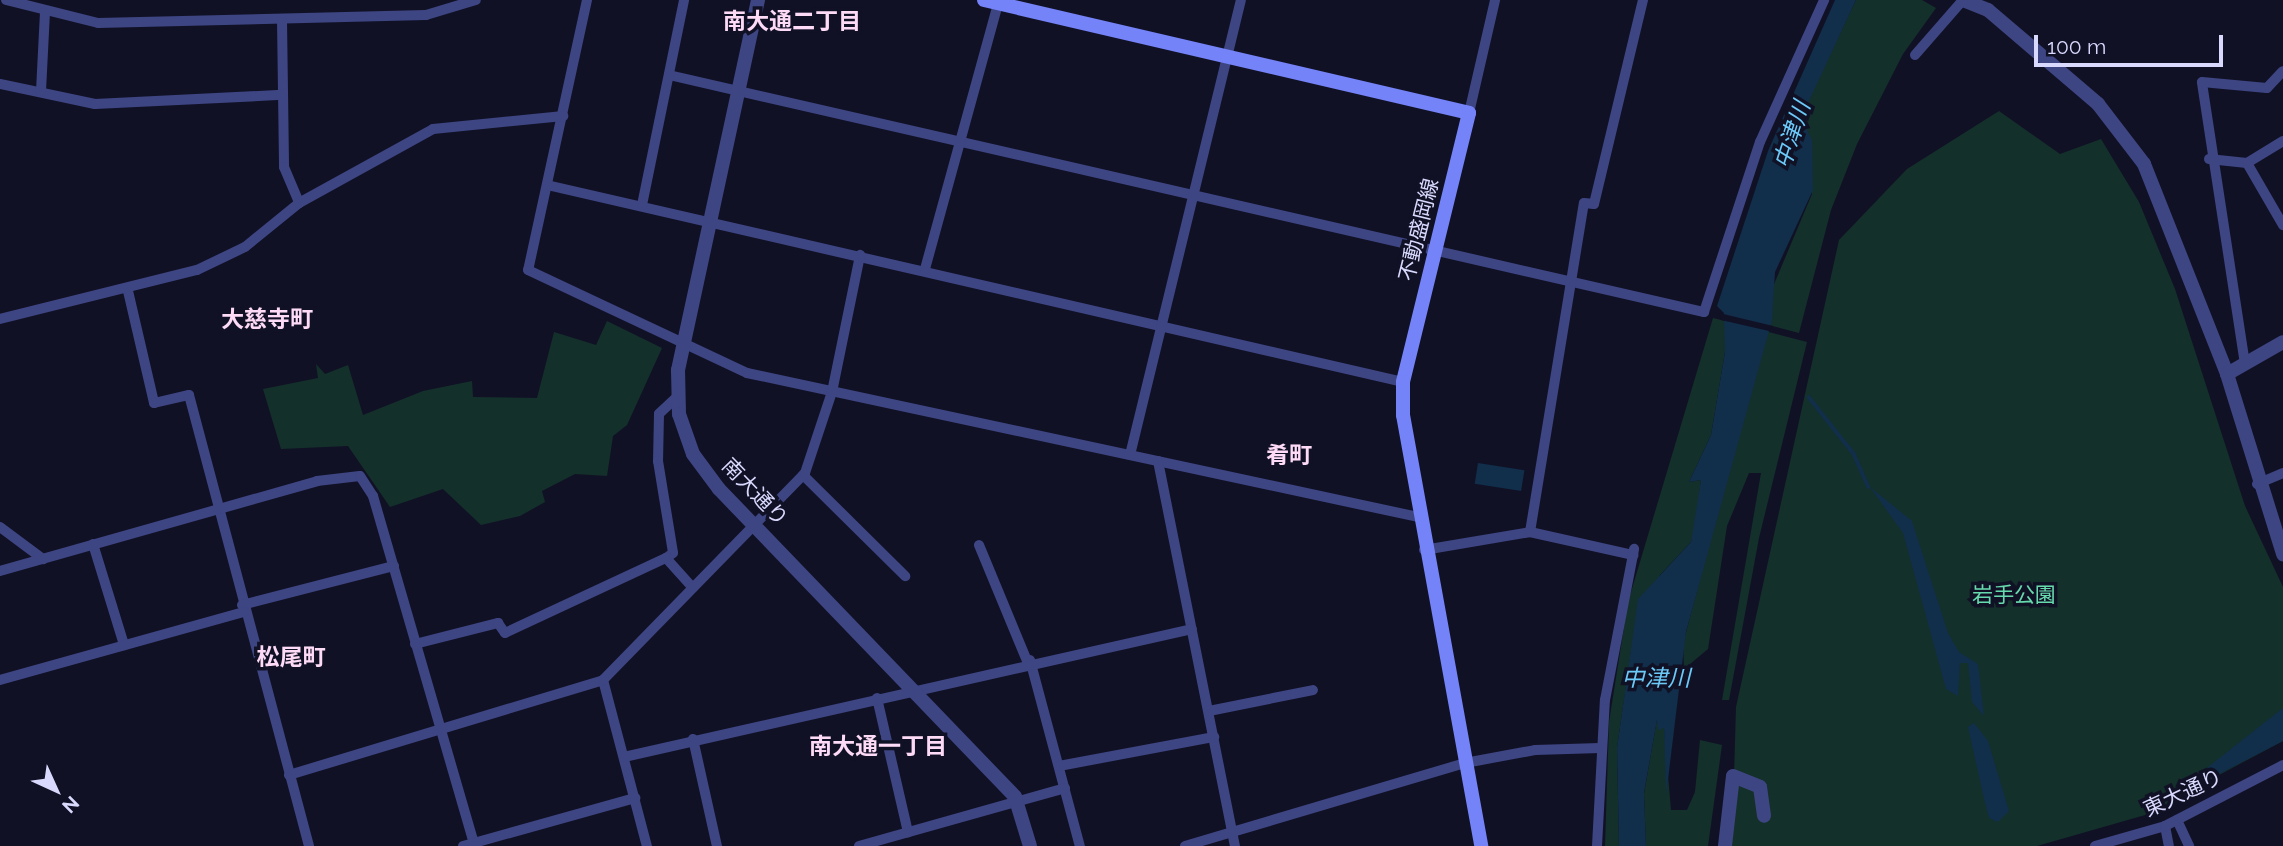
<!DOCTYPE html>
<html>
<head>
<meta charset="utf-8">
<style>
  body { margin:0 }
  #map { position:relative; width:2283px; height:846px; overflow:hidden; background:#111126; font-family:Raleway,"Noto Sans JP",sans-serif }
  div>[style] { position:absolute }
  .green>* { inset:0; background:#14302b }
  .water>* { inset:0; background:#112e4a; transform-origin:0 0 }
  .pier>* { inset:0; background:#111126 }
  .stream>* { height:3.5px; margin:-1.75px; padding:0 1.75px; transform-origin:1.75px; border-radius:1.75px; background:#112e4a }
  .minor>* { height:10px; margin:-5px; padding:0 5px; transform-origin:5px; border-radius:5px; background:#3e4583 }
  .tertiary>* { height:14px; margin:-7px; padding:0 7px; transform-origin:7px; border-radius:7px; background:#3e4583 }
  .secondary>* { height:14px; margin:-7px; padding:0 7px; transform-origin:7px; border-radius:7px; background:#7483f8 }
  span { translate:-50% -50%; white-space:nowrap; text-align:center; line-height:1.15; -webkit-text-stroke:7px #111126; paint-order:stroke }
  .street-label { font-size:21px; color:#d8d9fd }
  .park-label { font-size:21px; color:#67daad }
  .neighbourhood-label { font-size:23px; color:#fddaf5; font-weight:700 }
  .water-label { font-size:23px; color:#6bcaf8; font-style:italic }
  .north { position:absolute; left:21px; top:755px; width:70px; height:70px; -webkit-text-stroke:5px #111126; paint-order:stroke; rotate:135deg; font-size:19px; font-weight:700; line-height:28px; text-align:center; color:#d8d9fd }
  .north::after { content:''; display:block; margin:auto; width:24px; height:32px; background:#d8d9fd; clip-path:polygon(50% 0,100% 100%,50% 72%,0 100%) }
  .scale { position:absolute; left:2034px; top:35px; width:189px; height:32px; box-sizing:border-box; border:4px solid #d8d9fd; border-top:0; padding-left:9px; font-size:21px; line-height:24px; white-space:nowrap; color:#d8d9fd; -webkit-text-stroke:5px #111126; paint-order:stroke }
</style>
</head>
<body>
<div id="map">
  <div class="green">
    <i style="clip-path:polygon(1856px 0,1922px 0,1936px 8px,1903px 54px,1857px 144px,1831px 210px,1799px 333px,1769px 325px,1772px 289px,1812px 194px,1802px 113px)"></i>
    <i style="clip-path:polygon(1999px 111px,2060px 154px,2101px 139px,2139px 202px,2175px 289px,2245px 506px,2283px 587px,2283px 741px,2172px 800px,2173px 807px,2037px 846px,1732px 846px,1736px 707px,1839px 240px,1907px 169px)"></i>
    <i style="clip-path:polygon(1713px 318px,1725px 321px,1725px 352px,1711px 435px,1689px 482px,1701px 480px,1695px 528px,1691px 542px,1660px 575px,1631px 652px,1617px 748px,1619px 846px,1605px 846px,1609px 722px,1628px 602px)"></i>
    <i style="clip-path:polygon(607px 321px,662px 348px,627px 425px,613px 436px,607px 476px,575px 474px,542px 491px,545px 502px,520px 516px,481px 525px,443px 489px,390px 507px,348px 446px,281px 449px,263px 389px,318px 378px,316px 364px,325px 374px,348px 365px,363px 415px,423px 391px,472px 381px,473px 397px,537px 398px,554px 332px,596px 345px)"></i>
    <i style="clip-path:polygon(1765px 331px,1807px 342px,1759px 538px,1729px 700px,1722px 700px,1761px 473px,1749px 473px,1727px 526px,1708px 649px,1684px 669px,1683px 644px)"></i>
    <i style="clip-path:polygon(1657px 719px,1664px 728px,1671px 810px,1687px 810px,1695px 792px,1700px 740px,1722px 745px,1708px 846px,1646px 846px,1644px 794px)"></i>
  </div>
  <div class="water">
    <i style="clip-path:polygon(1835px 0,1856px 0,1801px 118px,1812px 140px,1813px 190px,1775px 272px,1772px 320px,1686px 632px,1666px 796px,1664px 728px,1658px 730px,1657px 720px,1644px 793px,1646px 846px,1619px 846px,1617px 748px,1638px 599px,1691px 542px,1701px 480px,1689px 482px,1711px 435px,1725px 352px,1724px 313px,1717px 306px,1768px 151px)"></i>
    <i style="left:1478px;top:463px;width:47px;height:21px;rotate:9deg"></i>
    <i style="clip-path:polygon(1870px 487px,1912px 521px,1948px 633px,1959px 652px,1978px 664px,1984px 716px,1972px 702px,1968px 663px,1960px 663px,1958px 696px,1946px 689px,1903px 533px)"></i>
    <i style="clip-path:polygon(2283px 708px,2283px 741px,2194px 787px,2208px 767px)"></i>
    <i style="clip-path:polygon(1974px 723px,1988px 741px,2009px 811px,1998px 822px,1989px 818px,1984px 799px,1968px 727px)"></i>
  </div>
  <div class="pier">
    <i style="clip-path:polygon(1719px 313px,1769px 325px,1773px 326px,1769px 331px,1721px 320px)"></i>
  </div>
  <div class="stream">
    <i style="left:1809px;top:397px;width:73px;rotate:51.7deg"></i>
    <i style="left:1854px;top:454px;width:36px;rotate:66deg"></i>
  </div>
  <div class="minor">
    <i style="left:6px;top:0;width:95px;rotate:14deg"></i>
    <i style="left:98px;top:23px;width:328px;rotate:-1.4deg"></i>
    <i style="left:426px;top:15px;width:52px;rotate:-16.7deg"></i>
    <i style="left:587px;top:0;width:276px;rotate:102.3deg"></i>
    <i style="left:528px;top:270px;width:242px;rotate:25.2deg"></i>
    <i style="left:747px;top:373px;width:686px;rotate:12.11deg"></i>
    <i style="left:282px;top:20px;width:147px;rotate:89.2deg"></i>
    <i style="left:284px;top:167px;width:39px;rotate:67deg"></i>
    <i style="left:1915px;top:55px;width:73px;rotate:-48.9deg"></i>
    <i style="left:669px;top:75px;width:1062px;rotate:12.9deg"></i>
    <i style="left:1704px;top:312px;width:179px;rotate:-71.8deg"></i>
    <i style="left:1760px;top:142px;width:156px;rotate:-65.7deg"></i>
    <i style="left:0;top:84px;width:97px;rotate:11.9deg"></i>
    <i style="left:95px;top:104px;width:187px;rotate:-2.8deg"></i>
    <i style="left:41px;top:91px;width:78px;rotate:-87.1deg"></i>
    <i style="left:1469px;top:113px;width:116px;rotate:-77deg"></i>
    <i style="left:2209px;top:159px;width:38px;rotate:6deg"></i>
    <i style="left:2247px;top:163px;width:42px;rotate:-31.4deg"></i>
    <i style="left:2247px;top:163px;width:72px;rotate:59.9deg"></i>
    <i style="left:547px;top:185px;width:878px;rotate:12.96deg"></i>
    <i style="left:642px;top:205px;width:209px;rotate:-78.4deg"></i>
    <i style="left:925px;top:269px;width:279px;rotate:-74.6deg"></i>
    <i style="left:128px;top:291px;width:115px;rotate:76.9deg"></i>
    <i style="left:154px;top:403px;width:36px;rotate:-13deg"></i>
    <i style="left:189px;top:395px;width:467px;rotate:75.1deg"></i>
    <i style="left:0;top:319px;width:203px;rotate:-14deg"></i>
    <i style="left:197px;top:270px;width:53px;rotate:-25.6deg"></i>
    <i style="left:245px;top:247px;width:70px;rotate:-39.2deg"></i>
    <i style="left:299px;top:203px;width:153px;rotate:-28.9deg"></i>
    <i style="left:433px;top:129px;width:131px;rotate:-5.7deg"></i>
    <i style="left:2245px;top:364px;width:285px;rotate:-98.7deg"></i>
    <i style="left:2202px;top:82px;width:65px;rotate:5.3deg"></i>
    <i style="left:2267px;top:88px;width:23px;rotate:-47deg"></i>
    <i style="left:678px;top:396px;width:26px;rotate:137deg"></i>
    <i style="left:659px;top:414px;width:47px;rotate:91.2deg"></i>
    <i style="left:658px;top:461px;width:93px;rotate:80.7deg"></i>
    <i style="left:673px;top:553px;width:9px;rotate:144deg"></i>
    <i style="left:666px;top:558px;width:40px;rotate:48deg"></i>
    <i style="left:1130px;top:455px;width:468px;rotate:-76.3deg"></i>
    <i style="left:1158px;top:461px;width:393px;rotate:78.7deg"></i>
    <i style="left:803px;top:475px;width:144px;rotate:44.7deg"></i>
    <i style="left:2257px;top:484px;width:28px;rotate:-23deg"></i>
    <i style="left:0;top:527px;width:54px;rotate:36.7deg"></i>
    <i style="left:1530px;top:532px;width:333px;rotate:-80.7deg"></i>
    <i style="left:1584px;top:203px;width:10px;rotate:6deg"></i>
    <i style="left:1594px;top:204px;width:210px;rotate:-76.5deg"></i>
    <i style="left:93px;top:544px;width:106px;rotate:72.9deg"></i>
    <i style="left:979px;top:545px;width:126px;rotate:67.5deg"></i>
    <i style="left:1424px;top:550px;width:108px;rotate:-9.6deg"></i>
    <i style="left:1530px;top:532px;width:106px;rotate:12.6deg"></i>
    <i style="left:0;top:571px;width:330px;rotate:-15.8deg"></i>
    <i style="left:317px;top:481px;width:43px;rotate:-6.6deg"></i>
    <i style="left:360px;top:476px;width:24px;rotate:57deg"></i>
    <i style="left:373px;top:496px;width:365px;rotate:73.8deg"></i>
    <i style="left:242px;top:605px;width:157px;rotate:-14.4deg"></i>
    <i style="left:415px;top:644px;width:86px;rotate:-14.2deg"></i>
    <i style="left:498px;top:623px;width:12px;rotate:55deg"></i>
    <i style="left:505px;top:633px;width:178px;rotate:-25deg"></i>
    <i style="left:1030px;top:660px;width:193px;rotate:75deg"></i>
    <i style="left:0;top:680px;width:253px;rotate:-15.6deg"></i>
    <i style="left:603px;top:680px;width:172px;rotate:75.2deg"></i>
    <i style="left:877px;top:698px;width:138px;rotate:77deg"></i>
    <i style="left:1209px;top:711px;width:106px;rotate:-11.4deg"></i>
    <i style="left:693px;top:739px;width:110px;rotate:77.4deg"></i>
    <i style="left:624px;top:757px;width:582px;rotate:-12.7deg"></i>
    <i style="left:1059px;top:766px;width:158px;rotate:-10.6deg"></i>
    <i style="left:289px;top:775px;width:328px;rotate:-16.8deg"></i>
    <i style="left:603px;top:680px;width:289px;rotate:-45.7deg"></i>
    <i style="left:805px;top:473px;width:85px;rotate:-71.6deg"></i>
    <i style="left:832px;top:392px;width:140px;rotate:-78.4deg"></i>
    <i style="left:2177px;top:820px;width:29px;rotate:65deg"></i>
    <i style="left:2165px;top:826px;width:20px;rotate:79deg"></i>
    <i style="left:463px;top:846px;width:179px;rotate:-15.6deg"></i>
    <i style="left:859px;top:846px;width:214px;rotate:-15.7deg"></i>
    <i style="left:1185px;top:846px;width:292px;rotate:-16.5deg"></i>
    <i style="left:1465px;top:763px;width:71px;rotate:-10.5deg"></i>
    <i style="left:1535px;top:750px;width:65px;rotate:-1.8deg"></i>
    <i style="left:1597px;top:846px;width:146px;rotate:-86.9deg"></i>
    <i style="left:1605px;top:700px;width:154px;rotate:-79.1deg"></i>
    <i style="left:2095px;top:846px;width:73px;rotate:-15.9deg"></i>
    <i style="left:2165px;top:826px;width:133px;rotate:-27.3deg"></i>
  </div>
  <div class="tertiary">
    <i style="left:758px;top:0;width:379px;rotate:102.2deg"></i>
    <i style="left:678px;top:370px;width:44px;rotate:88.7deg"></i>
    <i style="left:679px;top:414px;width:42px;rotate:70.7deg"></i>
    <i style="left:693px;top:454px;width:44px;rotate:53.4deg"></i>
    <i style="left:719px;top:489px;width:427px;rotate:46.1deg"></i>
    <i style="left:1015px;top:797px;width:51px;rotate:73deg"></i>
    <i style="left:1963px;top:0;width:27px;rotate:22deg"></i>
    <i style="left:1988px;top:10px;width:145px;rotate:40.5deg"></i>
    <i style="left:2098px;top:104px;width:76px;rotate:52.5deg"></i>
    <i style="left:2144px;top:164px;width:226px;rotate:68.4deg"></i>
    <i style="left:2227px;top:374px;width:189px;rotate:72.7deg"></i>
    <i style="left:2227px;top:374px;width:64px;rotate:-29.7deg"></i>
    <i style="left:1725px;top:846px;width:70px;rotate:-83.5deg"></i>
    <i style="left:1733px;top:776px;width:29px;rotate:22deg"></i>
    <i style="left:1760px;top:787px;width:29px;rotate:82deg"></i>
  </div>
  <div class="secondary">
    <i style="left:984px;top:0;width:498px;rotate:13.1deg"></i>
    <i style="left:1469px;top:113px;width:277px;rotate:103.8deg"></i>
    <i style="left:1403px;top:382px;width:33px;rotate:90deg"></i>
    <i style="left:1403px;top:415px;width:438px;rotate:79.7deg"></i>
  </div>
  <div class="street-label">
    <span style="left:1419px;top:230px;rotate:-76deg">不動盛岡線</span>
    <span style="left:755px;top:492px;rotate:46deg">南大通り</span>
    <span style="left:2183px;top:793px;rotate:-25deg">東大通り</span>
  </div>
  <div class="park-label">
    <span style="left:2014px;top:595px">岩手公園</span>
  </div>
  <div class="neighbourhood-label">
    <span style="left:792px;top:21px">南大通二丁目</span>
    <span style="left:267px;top:319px">大慈寺町</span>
    <span style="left:1289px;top:455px">肴町</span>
    <span style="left:291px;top:657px">松尾町</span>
    <span style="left:878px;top:746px">南大通一丁目</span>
  </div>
  <div class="water-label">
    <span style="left:1792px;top:135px;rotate:-72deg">中津川</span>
    <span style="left:1656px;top:678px">中津川</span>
  </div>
  <div class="north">N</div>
  <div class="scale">100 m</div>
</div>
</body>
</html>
